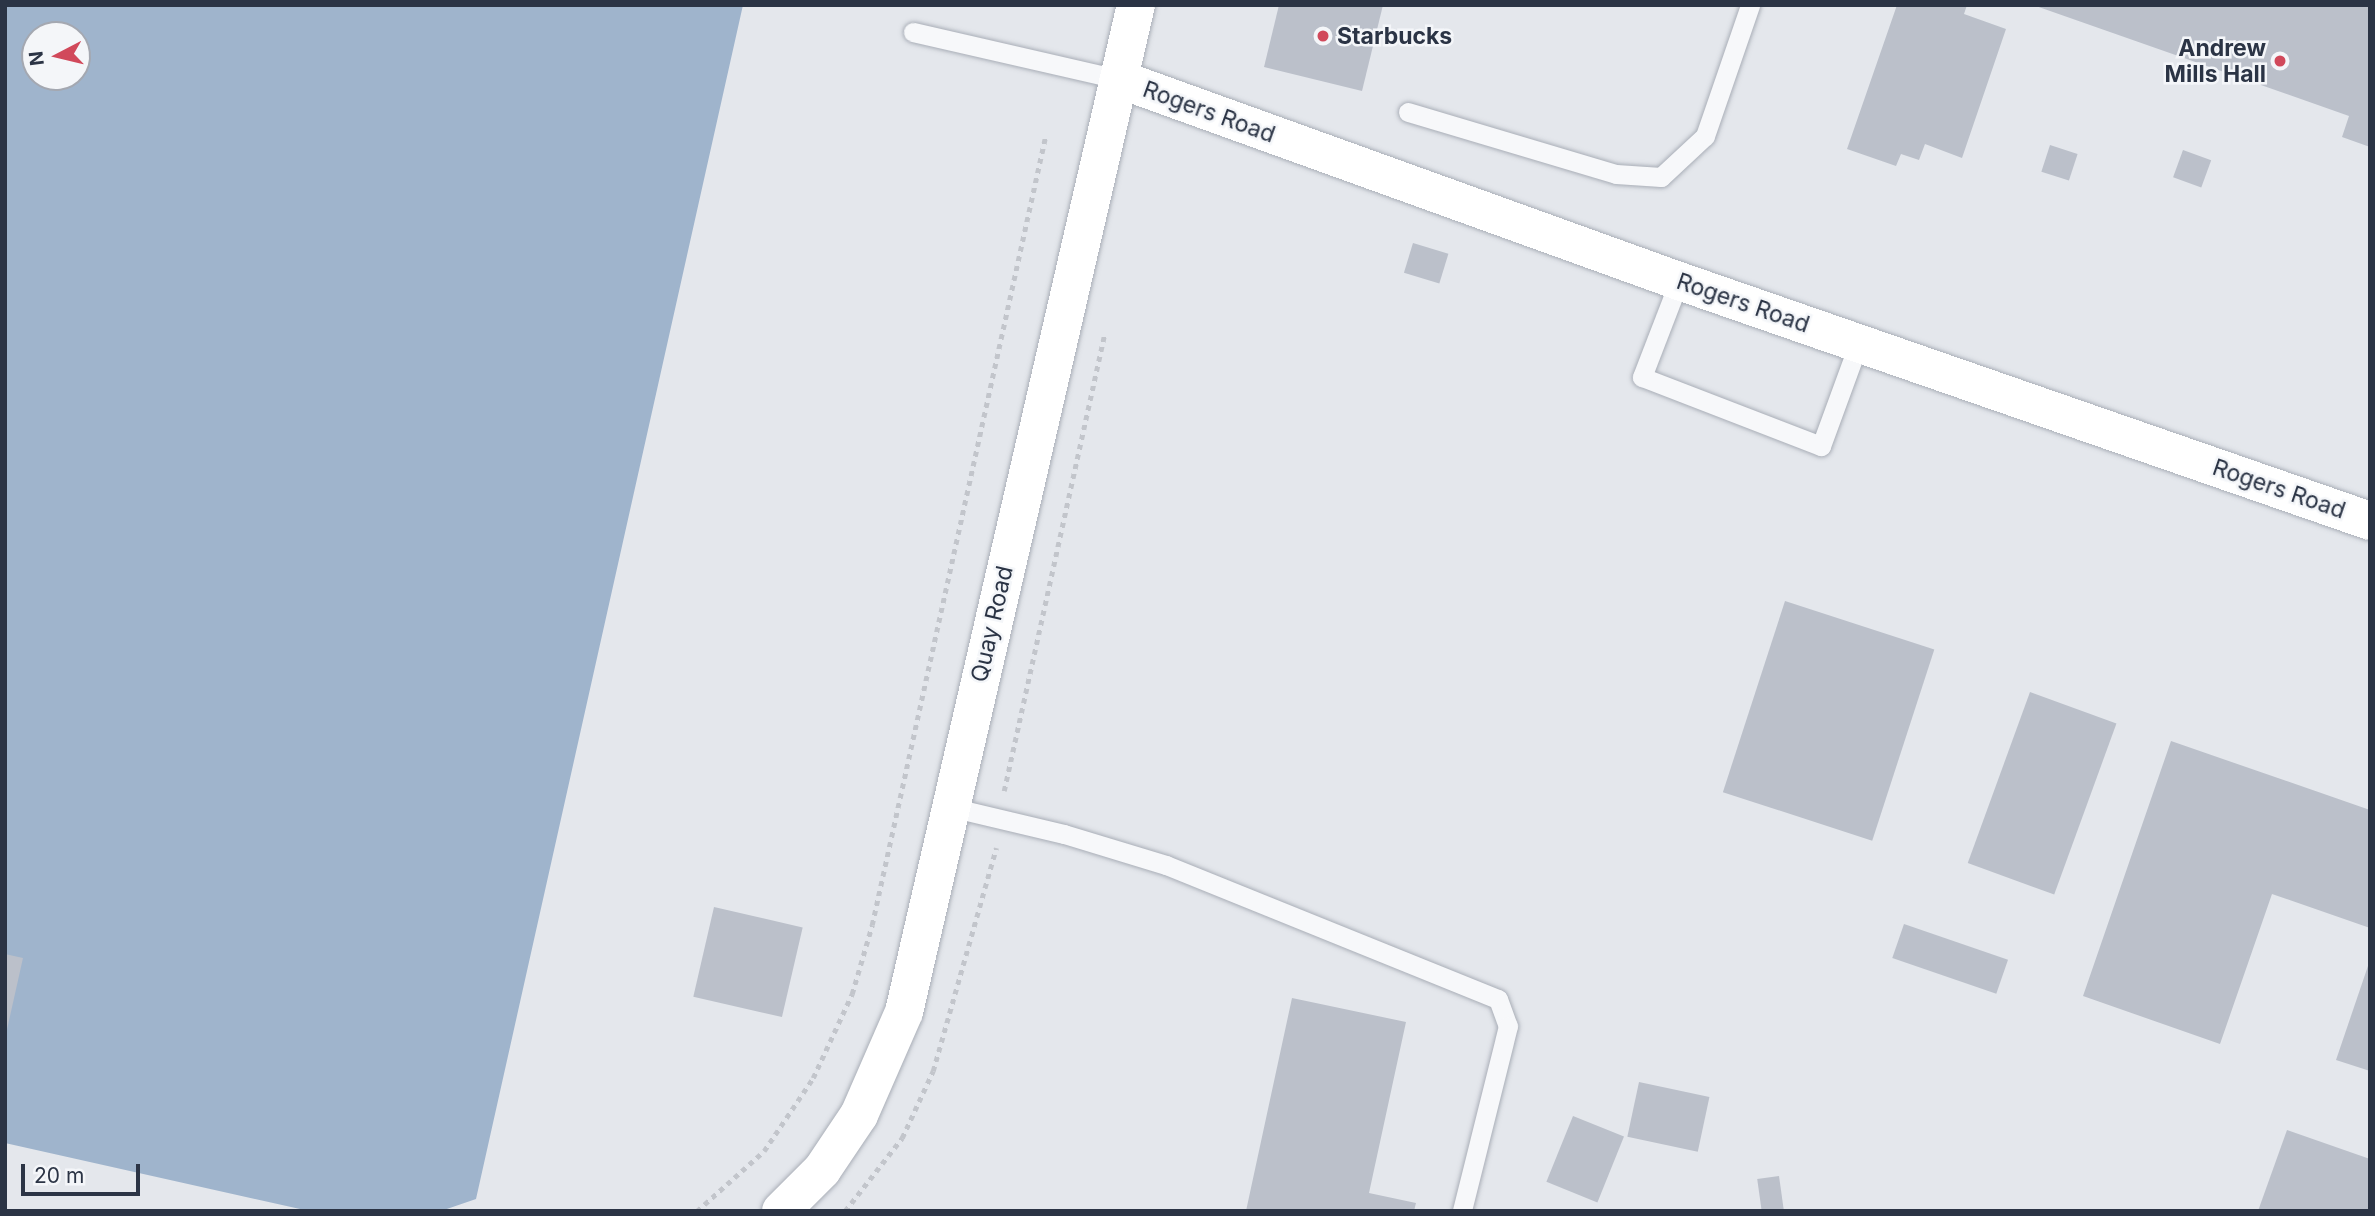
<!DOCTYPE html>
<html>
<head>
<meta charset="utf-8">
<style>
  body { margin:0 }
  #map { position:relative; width:2375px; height:1216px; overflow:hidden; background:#e4e7ec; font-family:Inter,sans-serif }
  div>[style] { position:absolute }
  .water>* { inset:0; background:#9fb4cc }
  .building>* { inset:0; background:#bbc0ca; transform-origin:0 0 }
  .path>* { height:4.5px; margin-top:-2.25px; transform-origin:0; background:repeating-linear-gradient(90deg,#c2c5cb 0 5px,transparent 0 10px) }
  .roads { filter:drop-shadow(0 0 2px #a9aeb7) drop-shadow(0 0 2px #a9aeb7) }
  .lane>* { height:19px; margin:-9.5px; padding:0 9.5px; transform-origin:9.5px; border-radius:9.5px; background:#f7f8fa }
  .secondary>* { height:38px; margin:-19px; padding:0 19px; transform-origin:19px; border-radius:19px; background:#fff }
  .dots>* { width:19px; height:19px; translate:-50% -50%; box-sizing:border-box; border:4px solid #f4f6f9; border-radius:50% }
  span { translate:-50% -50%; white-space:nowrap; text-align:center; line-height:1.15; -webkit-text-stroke:5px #f4f6f9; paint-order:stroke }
  .poi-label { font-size:23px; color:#2b3445; font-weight:700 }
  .left { translate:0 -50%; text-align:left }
  .right { translate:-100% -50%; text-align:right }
  .street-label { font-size:23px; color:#2b3445 }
  .frame { position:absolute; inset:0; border:7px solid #2b3445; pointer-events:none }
  .north { position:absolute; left:21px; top:21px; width:70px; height:70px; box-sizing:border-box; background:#f4f6f9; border:2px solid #a4a8b1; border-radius:50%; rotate:263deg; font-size:19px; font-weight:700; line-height:28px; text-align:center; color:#2b3445 }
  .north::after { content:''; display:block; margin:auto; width:24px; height:32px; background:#d1495b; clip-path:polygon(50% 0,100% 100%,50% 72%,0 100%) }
  .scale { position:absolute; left:21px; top:1164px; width:119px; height:32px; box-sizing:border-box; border:4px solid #2b3445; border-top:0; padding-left:9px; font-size:21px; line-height:24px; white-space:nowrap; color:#2b3445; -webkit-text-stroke:5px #f4f6f9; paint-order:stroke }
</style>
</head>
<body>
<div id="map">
  <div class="water">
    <i style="clip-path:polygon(evenodd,5px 5px,743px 5px,476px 1199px,441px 1211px,309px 1211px,5px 1143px,5px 5px,35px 35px,77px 35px,77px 77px,35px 77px,35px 35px)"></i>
  </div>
  <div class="building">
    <i style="clip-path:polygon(1279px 5px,1383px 5px,1362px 91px,1264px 67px)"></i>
    <i style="clip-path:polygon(1897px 5px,1967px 5px,1964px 14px,2006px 29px,1962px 158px,1925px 144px,1919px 160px,1901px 154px,1896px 166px,1847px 149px)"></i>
    <i style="clip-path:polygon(2033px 5px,2370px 5px,2370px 147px,2342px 137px,2349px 116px)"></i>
    <i style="left:2050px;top:145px;width:29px;height:28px;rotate:18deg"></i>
    <i style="left:2183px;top:150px;width:30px;height:29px;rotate:20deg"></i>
    <i style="left:1413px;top:243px;width:37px;height:31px;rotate:17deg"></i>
    <i style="left:1785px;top:601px;width:157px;height:201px;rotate:18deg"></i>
    <i style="left:2030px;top:692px;width:92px;height:182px;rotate:20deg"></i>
    <i style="clip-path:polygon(2171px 741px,2370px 810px,2370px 928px,2272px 894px,2220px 1044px,2083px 996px)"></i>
    <i style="left:714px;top:907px;width:91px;height:92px;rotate:13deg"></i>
    <i style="left:1904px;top:924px;width:110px;height:36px;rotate:19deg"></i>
    <i style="clip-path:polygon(5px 954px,23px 958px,6px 1034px,5px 1033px)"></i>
    <i style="clip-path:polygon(2369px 963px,2370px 963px,2370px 1071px,2336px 1060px)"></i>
    <i style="clip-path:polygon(1292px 998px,1406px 1022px,1369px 1193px,1416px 1203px,1414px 1211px,1246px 1211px)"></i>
    <i style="left:1639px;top:1082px;width:72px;height:56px;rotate:12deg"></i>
    <i style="left:1573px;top:1116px;width:55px;height:71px;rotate:22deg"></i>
    <i style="clip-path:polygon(2287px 1130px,2370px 1159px,2370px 1211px,2258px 1211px)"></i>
    <i style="left:1779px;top:1176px;width:35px;height:22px;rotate:82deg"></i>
  </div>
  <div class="path">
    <i style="left:1004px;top:791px;width:467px;rotate:-77.6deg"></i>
    <i style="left:697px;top:1211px;width:90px;rotate:-41.8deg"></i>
    <i style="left:764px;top:1151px;width:88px;rotate:-56.1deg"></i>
    <i style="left:813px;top:1078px;width:93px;rotate:-65.1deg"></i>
    <i style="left:852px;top:994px;width:72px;rotate:-73.8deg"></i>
    <i style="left:872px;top:925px;width:806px;rotate:-77.6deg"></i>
    <i style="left:845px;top:1211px;width:93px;rotate:-52deg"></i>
    <i style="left:902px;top:1138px;width:74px;rotate:-65.2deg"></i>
    <i style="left:933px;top:1071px;width:232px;rotate:-74.2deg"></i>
  </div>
  <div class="roads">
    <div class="lane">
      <i style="left:913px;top:32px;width:211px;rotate:12.9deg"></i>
      <i style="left:1408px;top:112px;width:217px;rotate:16.6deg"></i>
      <i style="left:1616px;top:174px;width:45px;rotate:3.8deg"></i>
      <i style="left:1661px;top:177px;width:60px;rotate:-43deg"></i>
      <i style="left:1705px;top:136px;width:139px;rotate:-71deg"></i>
      <i style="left:1679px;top:281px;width:103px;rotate:111.1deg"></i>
      <i style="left:1642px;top:377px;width:192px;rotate:21.1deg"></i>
      <i style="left:1821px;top:446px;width:111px;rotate:-69.9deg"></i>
      <i style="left:950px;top:807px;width:117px;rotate:13.3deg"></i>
      <i style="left:1064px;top:834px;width:107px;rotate:16.9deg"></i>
      <i style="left:1166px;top:865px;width:358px;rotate:22deg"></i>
      <i style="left:1498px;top:999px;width:29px;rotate:70deg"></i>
      <i style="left:1508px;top:1026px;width:191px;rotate:104deg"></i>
    </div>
    <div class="secondary">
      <i style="left:1119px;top:79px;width:595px;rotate:19.84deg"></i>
      <i style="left:1679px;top:281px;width:731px;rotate:19.15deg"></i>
      <i style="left:781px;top:1211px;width:58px;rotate:-45deg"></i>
      <i style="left:822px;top:1170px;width:66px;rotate:-56.1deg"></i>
      <i style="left:859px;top:1115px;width:112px;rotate:-66.4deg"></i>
      <i style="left:904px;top:1012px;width:1033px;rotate:-77.03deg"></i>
    </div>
  </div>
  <div class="dots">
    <i style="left:1323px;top:36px;background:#d1495b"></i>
    <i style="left:2280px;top:61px;background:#d1495b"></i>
  </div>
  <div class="poi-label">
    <span class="left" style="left:1337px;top:36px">Starbucks</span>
    <span class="right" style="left:2266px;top:61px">Andrew<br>Mills Hall</span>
  </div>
  <div class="street-label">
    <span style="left:1209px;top:112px;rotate:20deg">Rogers Road</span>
    <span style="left:1743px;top:303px;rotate:19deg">Rogers Road</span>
    <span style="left:2279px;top:489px;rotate:19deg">Rogers Road</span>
    <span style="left:992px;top:624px;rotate:-77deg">Quay Road</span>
  </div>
  <div class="frame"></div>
  <div class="north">N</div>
  <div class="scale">20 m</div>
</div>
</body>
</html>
